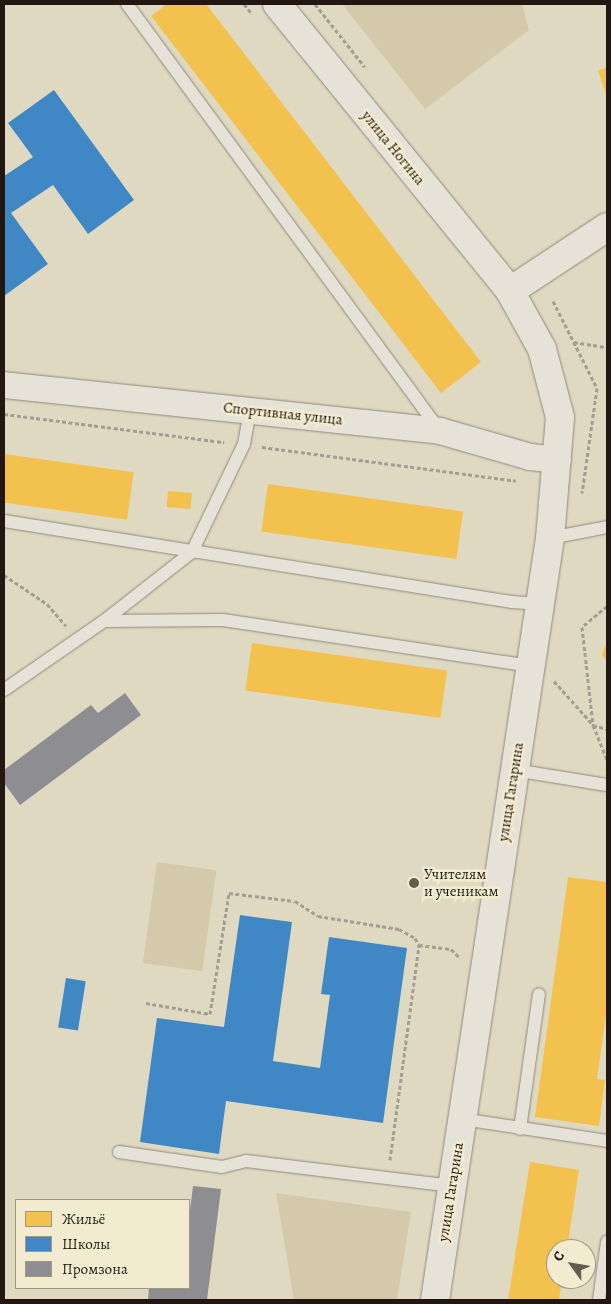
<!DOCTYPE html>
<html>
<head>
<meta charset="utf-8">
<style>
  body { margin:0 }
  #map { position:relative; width:611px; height:1304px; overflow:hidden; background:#e0d9c2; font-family:Alegreya,serif }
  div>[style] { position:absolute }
  .green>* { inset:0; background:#d4caab; transform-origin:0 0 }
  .homes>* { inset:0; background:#f2c14e; transform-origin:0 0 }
  .schools>* { inset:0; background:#3f88c5; transform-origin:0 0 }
  .industry>* { inset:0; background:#8d8d92 }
  .path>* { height:3px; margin-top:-1.5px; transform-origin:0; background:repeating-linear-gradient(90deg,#a29e94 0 4px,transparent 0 6.5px) }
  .roads { filter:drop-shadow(0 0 1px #8f897c) drop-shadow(0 0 1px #8f897c) }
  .lane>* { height:12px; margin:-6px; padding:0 6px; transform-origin:6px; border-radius:6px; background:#e6e2d7 }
  .street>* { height:26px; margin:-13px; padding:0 13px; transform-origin:13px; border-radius:13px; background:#e6e2d7 }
  .secondary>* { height:28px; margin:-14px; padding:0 14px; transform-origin:14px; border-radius:14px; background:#e6e2d7 }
  .dots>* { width:14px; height:14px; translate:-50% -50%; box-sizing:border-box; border:2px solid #f3ebcf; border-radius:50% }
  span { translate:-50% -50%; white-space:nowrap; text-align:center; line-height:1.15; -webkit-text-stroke:5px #f3ebcf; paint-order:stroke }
  .street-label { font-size:15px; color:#241711 }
  .poi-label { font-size:15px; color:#241711 }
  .left { translate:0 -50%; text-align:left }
  .frame { position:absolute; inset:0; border:5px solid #241711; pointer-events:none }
  .legend { position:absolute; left:15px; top:1199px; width:175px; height:90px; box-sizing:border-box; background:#f3ebcf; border:1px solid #a09683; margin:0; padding:6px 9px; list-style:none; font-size:15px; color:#241711 }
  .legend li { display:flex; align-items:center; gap:10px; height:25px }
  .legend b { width:25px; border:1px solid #a09683 }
  .north { position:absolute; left:546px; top:1239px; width:50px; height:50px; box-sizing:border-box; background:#f3ebcf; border:1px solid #a09683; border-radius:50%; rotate:302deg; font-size:14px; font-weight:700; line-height:20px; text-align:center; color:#241711 }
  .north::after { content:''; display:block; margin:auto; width:18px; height:22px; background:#665b4f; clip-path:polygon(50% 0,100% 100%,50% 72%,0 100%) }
</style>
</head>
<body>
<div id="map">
  <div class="green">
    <i style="clip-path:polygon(342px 4px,522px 4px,529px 30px,425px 109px)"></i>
    <i style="left:157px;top:862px;width:60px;height:102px;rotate:8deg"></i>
    <i style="clip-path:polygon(276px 1193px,411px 1212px,397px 1300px,294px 1300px)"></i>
  </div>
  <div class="homes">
    <i style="clip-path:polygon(167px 4px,206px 4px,481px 362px,441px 393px,151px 16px)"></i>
    <i style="clip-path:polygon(607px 67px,607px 97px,598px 71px)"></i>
    <i style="left:4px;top:454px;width:131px;height:48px;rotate:8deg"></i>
    <i style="left:268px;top:484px;width:197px;height:48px;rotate:8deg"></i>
    <i style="left:168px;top:491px;width:24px;height:16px;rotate:5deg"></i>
    <i style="clip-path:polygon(607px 641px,607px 661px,602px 655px)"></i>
    <i style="left:252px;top:643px;width:197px;height:48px;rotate:8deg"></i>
    <i style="clip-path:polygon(568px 877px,607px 882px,607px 1007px,597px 1079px,605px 1080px,599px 1126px,535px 1117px)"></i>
    <i style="clip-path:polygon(530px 1162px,579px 1170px,567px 1249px,556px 1249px,556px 1279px,562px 1279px,559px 1300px,508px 1300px)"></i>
  </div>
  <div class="schools">
    <i style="clip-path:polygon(54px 90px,134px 200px,88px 234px,53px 185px,11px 213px,48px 264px,4px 296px,4px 176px,33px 157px,8px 123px)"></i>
    <i style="clip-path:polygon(240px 915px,292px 922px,273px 1061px,320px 1068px,330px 995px,321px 994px,329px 937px,407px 948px,383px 1123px,226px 1101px,219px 1154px,140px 1142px,157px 1018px,224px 1027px)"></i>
    <i style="left:66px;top:978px;width:20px;height:50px;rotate:9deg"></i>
  </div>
  <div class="industry">
    <i style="clip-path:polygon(125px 693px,141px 715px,20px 805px,4px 783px,4px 770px,91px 705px,98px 713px)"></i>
    <i style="clip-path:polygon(193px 1186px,221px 1189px,207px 1300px,148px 1300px,149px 1288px,189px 1288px,189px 1218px)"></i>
  </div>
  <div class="path">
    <i style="left:244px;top:4px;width:13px;rotate:51deg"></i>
    <i style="left:315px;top:4px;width:80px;rotate:51.6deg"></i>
    <i style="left:553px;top:301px;width:97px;rotate:63.2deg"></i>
    <i style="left:597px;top:388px;width:106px;rotate:98.1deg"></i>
    <i style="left:574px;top:342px;width:33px;rotate:9deg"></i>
    <i style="left:4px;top:414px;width:222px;rotate:7.3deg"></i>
    <i style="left:262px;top:447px;width:256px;rotate:7.6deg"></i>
    <i style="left:4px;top:575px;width:52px;rotate:34deg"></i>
    <i style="left:47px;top:604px;width:29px;rotate:49deg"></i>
    <i style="left:607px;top:606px;width:33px;rotate:140deg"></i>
    <i style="left:582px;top:627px;width:99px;rotate:83.6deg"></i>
    <i style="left:593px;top:725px;width:15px;rotate:16deg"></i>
    <i style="left:554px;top:681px;width:59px;rotate:48.4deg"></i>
    <i style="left:593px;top:725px;width:38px;rotate:68deg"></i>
    <i style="left:146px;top:1003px;width:65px;rotate:9.8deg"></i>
    <i style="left:210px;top:1014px;width:122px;rotate:-81.1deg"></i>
    <i style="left:229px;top:893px;width:66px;rotate:6.9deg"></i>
    <i style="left:295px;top:901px;width:27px;rotate:33deg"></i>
    <i style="left:318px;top:916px;width:82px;rotate:9.1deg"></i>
    <i style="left:399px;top:929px;width:18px;rotate:29deg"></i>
    <i style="left:415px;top:938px;width:8px;rotate:60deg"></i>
    <i style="left:419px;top:945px;width:32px;rotate:7deg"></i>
    <i style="left:451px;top:949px;width:11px;rotate:45deg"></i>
    <i style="left:390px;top:1160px;width:217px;rotate:-82.3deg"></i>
  </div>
  <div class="roads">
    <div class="lane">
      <i style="left:127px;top:4px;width:529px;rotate:53.76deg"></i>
      <i style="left:4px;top:521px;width:514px;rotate:9.06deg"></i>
      <i style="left:512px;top:602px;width:27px;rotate:4deg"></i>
      <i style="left:550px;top:538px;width:58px;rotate:-10.9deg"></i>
      <i style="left:104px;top:621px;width:119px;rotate:-0.5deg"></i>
      <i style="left:223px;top:620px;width:310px;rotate:8.5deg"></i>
      <i style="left:4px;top:690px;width:121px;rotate:-34.6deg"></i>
      <i style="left:104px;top:621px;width:112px;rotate:-38.1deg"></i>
      <i style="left:192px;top:552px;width:120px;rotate:-64.3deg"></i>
      <i style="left:244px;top:444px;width:35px;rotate:-80deg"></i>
      <i style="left:514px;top:770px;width:94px;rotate:9.2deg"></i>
      <i style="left:462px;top:1119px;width:147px;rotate:8.6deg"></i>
      <i style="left:520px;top:1129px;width:136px;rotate:-82deg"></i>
      <i style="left:119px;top:1152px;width:104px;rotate:8.3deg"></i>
      <i style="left:222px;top:1167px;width:25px;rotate:-14deg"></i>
      <i style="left:246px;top:1161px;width:208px;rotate:6.9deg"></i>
      <i style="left:599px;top:1300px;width:59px;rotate:-82.1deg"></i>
    </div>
    <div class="street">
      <i style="left:4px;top:385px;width:438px;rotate:6deg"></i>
      <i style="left:440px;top:431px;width:94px;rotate:16.1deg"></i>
      <i style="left:530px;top:457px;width:28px;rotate:6deg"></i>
    </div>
    <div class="secondary">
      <i style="left:277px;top:4px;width:370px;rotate:50.9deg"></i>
      <i style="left:510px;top:291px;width:66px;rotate:61.1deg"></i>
      <i style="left:542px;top:349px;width:70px;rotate:75.2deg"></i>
      <i style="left:560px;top:417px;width:121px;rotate:94.7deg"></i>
      <i style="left:550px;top:538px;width:771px;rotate:98.58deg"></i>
      <i style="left:510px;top:291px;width:116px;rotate:-33.4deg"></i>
    </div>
  </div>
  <div class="dots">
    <i style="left:414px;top:883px;background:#665b4f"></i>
  </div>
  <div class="street-label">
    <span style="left:393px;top:148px;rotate:51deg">улица Ногина</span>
    <span style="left:283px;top:414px;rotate:6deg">Спортивная улица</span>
    <span style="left:511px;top:792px;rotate:-81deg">улица Гагарина</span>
    <span style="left:451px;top:1192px;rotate:-81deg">улица Гагарина</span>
  </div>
  <div class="poi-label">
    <span class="left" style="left:424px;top:883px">Учителям<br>и ученикам</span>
  </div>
  <div class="frame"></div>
  <ul class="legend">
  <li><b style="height:14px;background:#f2c14e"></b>Жильё</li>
  <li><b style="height:14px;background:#3f88c5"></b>Школы</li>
  <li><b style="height:14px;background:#8d8d92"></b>Промзона</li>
  </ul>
  <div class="north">С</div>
</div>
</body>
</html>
